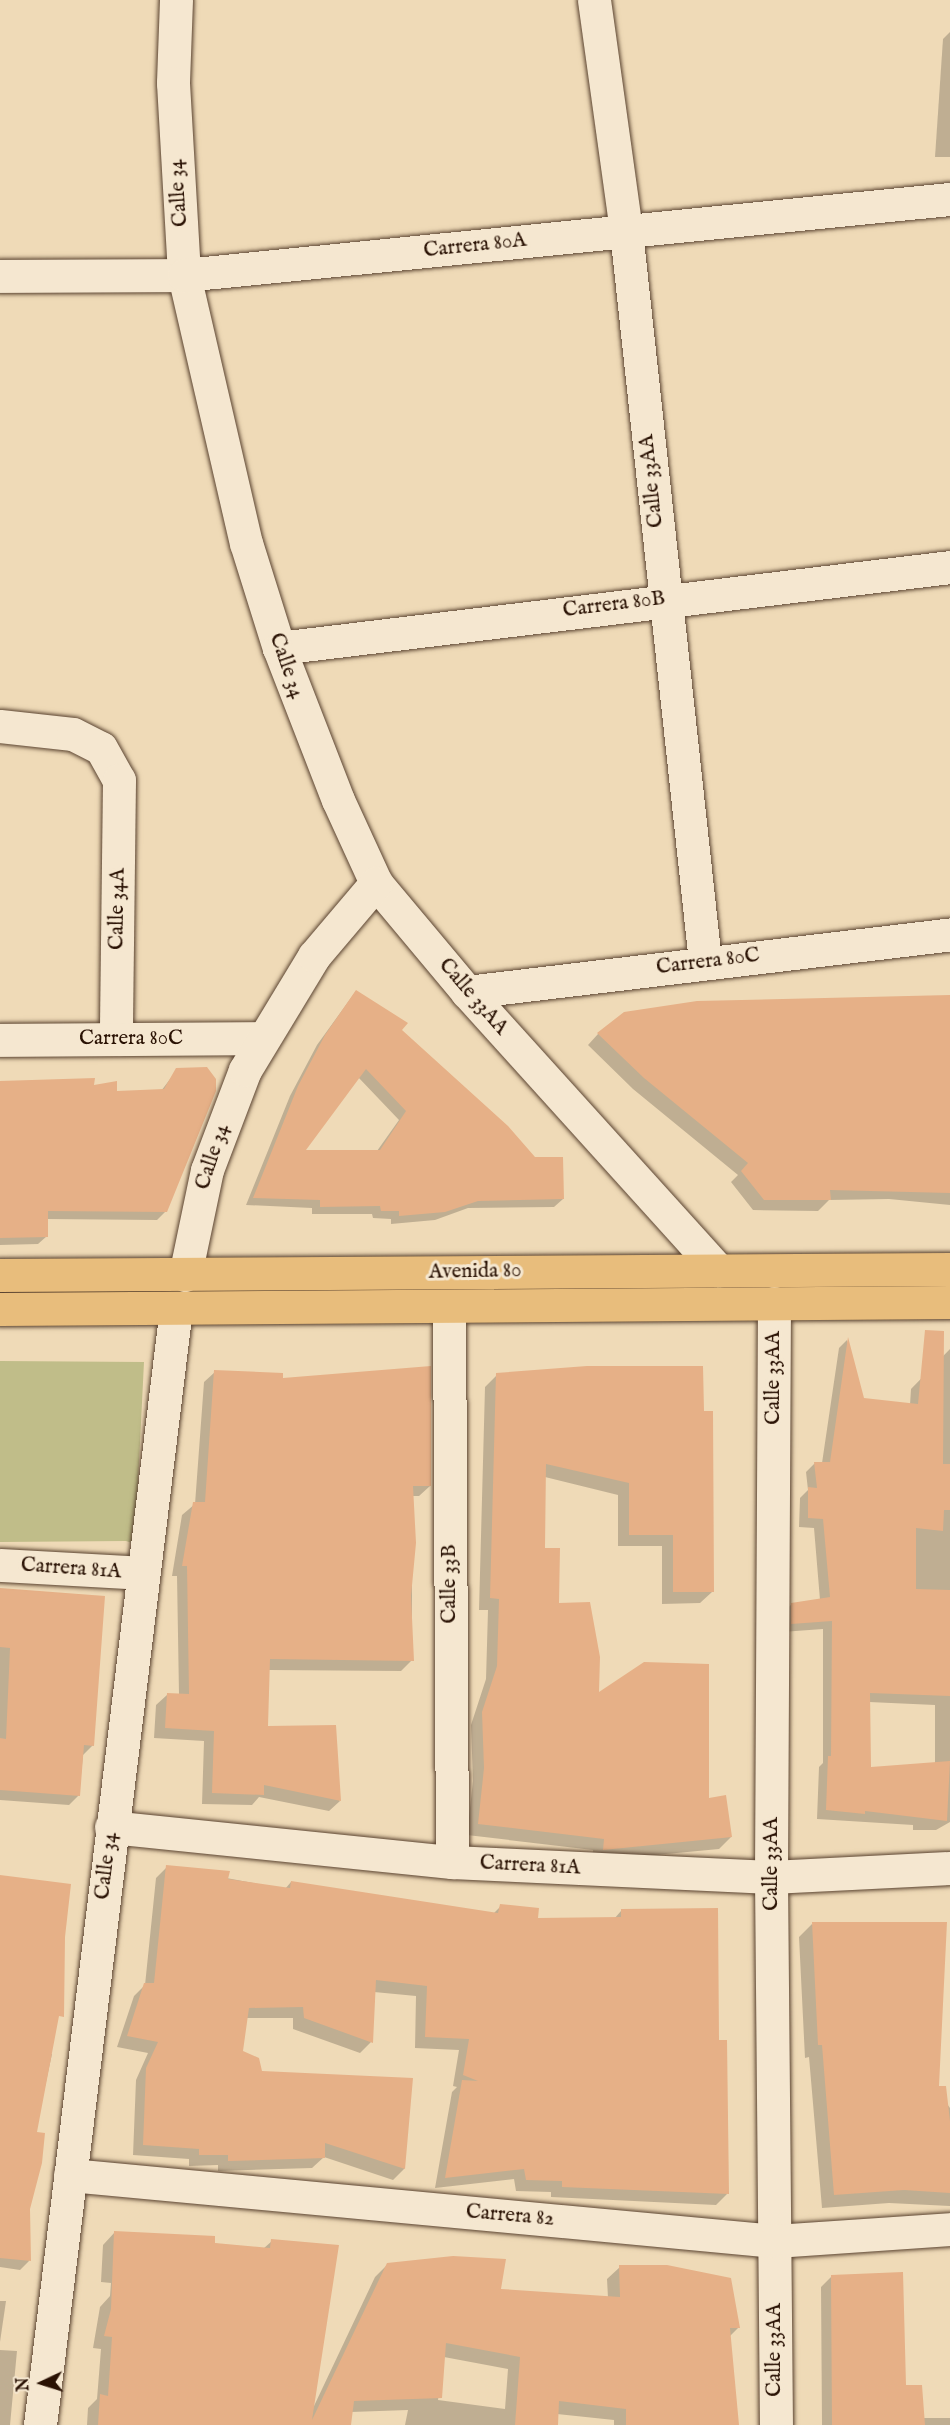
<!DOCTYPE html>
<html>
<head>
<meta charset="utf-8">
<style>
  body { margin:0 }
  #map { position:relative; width:950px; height:2425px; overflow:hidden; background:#efdab7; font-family:"IM FELL English",serif }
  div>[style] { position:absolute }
  .green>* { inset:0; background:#c0bd89 }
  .shadow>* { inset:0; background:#0003 }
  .building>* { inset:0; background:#e6b087 }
  .roads { filter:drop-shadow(0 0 2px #5a4330) drop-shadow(0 0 2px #5a4330) }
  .minor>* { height:33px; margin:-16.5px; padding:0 16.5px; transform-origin:16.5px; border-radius:16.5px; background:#f5e7d0 }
  .primary>* { height:33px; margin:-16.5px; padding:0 16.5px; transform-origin:16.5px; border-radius:16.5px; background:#e8bd7c }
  span { translate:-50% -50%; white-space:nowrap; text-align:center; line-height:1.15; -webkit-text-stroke:6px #f5e7d0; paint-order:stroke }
  .street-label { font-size:21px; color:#291103 }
  .north { position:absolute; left:12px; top:2353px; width:60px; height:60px; -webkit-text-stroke:4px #f5e7d0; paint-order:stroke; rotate:266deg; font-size:16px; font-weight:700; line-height:24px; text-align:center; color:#291103 }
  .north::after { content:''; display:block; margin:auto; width:21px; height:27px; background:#291103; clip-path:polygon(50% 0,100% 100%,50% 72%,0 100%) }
</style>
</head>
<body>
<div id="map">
  <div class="green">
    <i style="clip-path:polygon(0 1361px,144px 1362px,135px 1544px,126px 1541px,0 1542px)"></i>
  </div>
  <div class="shadow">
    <i style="clip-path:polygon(950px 32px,950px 157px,935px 157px,943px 39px)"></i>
    <i style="clip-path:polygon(evenodd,356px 991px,400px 1030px,563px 1199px,554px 1207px,468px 1208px,435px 1220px,391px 1224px,391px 1219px,373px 1218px,372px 1214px,312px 1214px,312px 1208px,246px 1205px,290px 1096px,317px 1045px,356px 991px,358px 1077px,399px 1120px,377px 1151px,303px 1152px,358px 1077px)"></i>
    <i style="clip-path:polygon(950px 997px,950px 1205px,889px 1199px,829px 1200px,818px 1211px,753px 1210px,731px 1182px,738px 1175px,633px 1089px,588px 1045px,598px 1034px)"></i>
    <i style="clip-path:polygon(177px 1070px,166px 1211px,157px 1220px,46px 1219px,47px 1236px,38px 1244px,0 1245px,0 1084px,93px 1087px,115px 1093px,161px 1091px)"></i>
    <i style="clip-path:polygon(evenodd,847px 1340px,863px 1400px,910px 1405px,911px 1389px,950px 1349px,950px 1822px,936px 1830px,913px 1830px,913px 1825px,817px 1819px,819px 1767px,823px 1763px,823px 1629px,782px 1632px,782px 1613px,792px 1604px,820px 1600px,814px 1528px,799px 1527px,800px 1498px,808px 1490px,806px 1472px,815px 1463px,822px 1463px,839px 1348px,847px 1340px,869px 1702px,935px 1705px,935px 1763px,870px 1768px,869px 1702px)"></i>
    <i style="clip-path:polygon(587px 1367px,712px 1592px,700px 1603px,662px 1604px,662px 1546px,618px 1546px,618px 1495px,545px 1477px,544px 1549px,557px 1604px,597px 1695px,731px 1837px,719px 1849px,592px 1861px,593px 1850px,467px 1835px,473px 1781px,471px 1725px,486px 1679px,488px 1610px,479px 1610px,485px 1387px,497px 1375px)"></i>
    <i style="clip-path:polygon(215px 1372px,281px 1379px,430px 1486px,419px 1496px,412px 1496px,412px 1660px,401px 1671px,269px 1670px,267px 1727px,340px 1801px,329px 1811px,259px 1797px,252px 1805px,202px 1804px,204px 1741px,154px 1738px,156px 1705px,167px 1695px,179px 1695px,177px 1576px,172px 1576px,182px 1515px,195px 1504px,204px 1382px)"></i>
    <i style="clip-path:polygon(0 1590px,93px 1745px,83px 1755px,79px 1795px,69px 1805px,0 1800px)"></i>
    <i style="clip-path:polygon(167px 1867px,285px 1889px,291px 1882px,493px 1914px,501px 1906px,536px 1920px,614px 1919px,621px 1911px,718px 2041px,727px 2194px,716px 2205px,551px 2197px,551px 2192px,516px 2191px,514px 2179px,435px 2188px,452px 2092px,457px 2087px,453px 2086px,459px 2050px,415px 2048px,416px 1996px,374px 1992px,371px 2042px,360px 2053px,293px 2029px,293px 2018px,246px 2018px,241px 2052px,261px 2073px,412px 2079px,404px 2169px,393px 2180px,324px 2157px,312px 2168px,218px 2171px,218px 2165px,189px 2166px,189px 2159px,133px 2155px,136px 2080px,148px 2053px,117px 2047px,134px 1996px,145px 1985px,156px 1878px)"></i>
    <i style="clip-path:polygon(812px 1924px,950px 2108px,950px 2206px,889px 2203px,822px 2208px,809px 2057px,805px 2058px,799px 1937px)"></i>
    <i style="clip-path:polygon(0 2050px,52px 2054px,35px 2133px,28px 2209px,29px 2261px,20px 2270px,0 2267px)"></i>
    <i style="clip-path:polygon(evenodd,115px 2232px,263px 2249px,272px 2241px,314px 2406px,375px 2277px,388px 2264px,500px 2290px,608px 2298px,607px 2279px,620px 2267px,739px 2327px,730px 2336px,737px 2425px,614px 2425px,614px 2420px,557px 2414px,556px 2425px,405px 2425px,408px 2410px,351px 2412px,350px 2425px,87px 2425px,88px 2408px,97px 2399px,101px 2349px,93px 2348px,100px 2307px,110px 2296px,111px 2283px,101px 2282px,103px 2245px,115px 2232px,444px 2357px,508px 2369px,505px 2409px,438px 2400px,444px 2357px)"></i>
    <i style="clip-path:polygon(832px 2276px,923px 2418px,950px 2418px,950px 2425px,822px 2425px,821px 2287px)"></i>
    <i style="clip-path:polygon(0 2301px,6px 2301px,0 2342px)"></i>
    <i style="clip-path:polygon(0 2350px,17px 2351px,10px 2425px,0 2425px)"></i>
  </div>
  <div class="building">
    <i style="clip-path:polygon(evenodd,356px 990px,408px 1023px,402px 1030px,508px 1126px,535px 1157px,563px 1157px,564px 1199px,478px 1201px,445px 1212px,399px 1216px,399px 1211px,381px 1211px,380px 1206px,320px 1207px,320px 1200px,253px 1198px,298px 1086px,325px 1035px,356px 990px,366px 1069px,406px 1111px,380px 1150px,306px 1150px,366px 1069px)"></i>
    <i style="clip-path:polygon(950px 995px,950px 1193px,830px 1190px,831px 1200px,764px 1200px,741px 1171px,748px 1163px,644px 1078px,597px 1033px,624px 1012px,697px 1001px)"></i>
    <i style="clip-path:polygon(207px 1067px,216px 1079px,216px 1091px,167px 1212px,48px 1211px,48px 1237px,0 1238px,0 1081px,95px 1078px,94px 1085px,117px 1081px,117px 1091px,164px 1089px,176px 1068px)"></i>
    <i style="clip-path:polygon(925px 1330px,944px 1331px,943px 1464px,950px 1464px,950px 1510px,944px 1510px,943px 1531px,916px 1528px,916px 1589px,950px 1590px,950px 1696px,870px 1693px,871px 1767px,950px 1761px,947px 1821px,865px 1811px,865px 1814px,826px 1810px,828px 1756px,831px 1756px,832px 1621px,791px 1624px,791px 1603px,830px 1597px,823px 1519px,808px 1518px,808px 1487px,817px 1488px,814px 1462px,830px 1462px,848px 1337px,864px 1398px,918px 1404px)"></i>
    <i style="clip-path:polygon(431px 1366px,431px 1486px,413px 1486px,416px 1543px,411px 1596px,414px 1661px,270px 1659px,268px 1726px,336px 1725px,341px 1801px,264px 1785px,264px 1795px,212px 1793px,214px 1731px,165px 1728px,167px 1693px,189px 1694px,187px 1566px,182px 1566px,193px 1502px,205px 1502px,214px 1370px,283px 1373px,283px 1378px)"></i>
    <i style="clip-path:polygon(587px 1366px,703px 1366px,704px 1411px,713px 1411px,714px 1592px,673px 1592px,673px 1535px,629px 1535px,629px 1483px,546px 1464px,545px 1548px,560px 1548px,559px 1603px,590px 1602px,600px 1657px,599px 1692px,644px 1662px,709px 1664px,709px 1798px,726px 1795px,732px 1837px,603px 1850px,604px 1839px,478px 1824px,484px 1768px,482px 1712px,497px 1666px,499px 1599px,490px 1598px,496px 1373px)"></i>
    <i style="clip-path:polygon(0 1588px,105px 1596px,94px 1746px,84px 1745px,80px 1796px,0 1790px,0 1738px,6px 1739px,10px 1648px,0 1647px)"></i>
    <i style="clip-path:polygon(166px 1865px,230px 1871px,228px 1879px,290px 1888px,291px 1881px,498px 1913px,500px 1904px,539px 1908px,538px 1918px,621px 1917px,621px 1909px,718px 1908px,719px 2040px,727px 2040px,729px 2194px,562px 2187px,562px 2181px,526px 2180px,524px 2169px,445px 2178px,462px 2080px,478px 2081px,463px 2075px,469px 2039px,425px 2037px,427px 1986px,376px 1980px,373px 2043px,304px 2018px,303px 2007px,249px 2008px,243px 2051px,259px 2058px,262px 2071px,413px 2078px,405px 2169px,325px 2143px,325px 2158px,228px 2161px,228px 2155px,199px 2155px,199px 2149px,143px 2145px,146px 2068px,158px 2042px,127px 2036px,144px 1983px,154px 1983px)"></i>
    <i style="clip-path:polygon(0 1875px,71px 1884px,65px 1937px,64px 2017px,59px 2016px,37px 2132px,45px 2133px,42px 2163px,30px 2209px,31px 2261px,0 2258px)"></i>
    <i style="clip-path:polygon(812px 1922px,947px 1922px,939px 2086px,946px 2086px,950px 2121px,950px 2193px,904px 2190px,834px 2195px,822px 2045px,818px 2045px)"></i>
    <i style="clip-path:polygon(114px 2231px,215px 2236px,215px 2243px,270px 2248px,271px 2239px,339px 2245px,312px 2420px,387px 2263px,453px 2256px,506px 2259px,501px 2289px,620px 2297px,619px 2265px,667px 2265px,731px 2278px,740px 2328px,730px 2328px,739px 2425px,626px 2425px,626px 2409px,559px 2401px,558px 2425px,515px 2425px,520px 2357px,446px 2343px,442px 2398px,354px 2401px,351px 2425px,98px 2425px,100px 2394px,108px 2396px,112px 2337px,104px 2336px,111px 2309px)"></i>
    <i style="clip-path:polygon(903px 2272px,906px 2385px,922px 2385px,925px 2425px,832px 2425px,831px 2275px)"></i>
  </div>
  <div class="roads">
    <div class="minor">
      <i style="left:176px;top:0;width:83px;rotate:92.1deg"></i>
      <i style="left:173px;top:83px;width:192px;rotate:86.7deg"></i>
      <i style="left:184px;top:275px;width:275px;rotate:77deg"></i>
      <i style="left:246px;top:543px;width:110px;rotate:72.6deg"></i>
      <i style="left:279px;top:648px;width:163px;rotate:68.8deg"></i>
      <i style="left:338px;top:800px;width:91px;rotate:65.4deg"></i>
      <i style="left:376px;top:883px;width:142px;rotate:50.1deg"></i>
      <i style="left:467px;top:992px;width:375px;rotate:47.9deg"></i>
      <i style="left:594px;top:0;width:233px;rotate:82.1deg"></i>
      <i style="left:626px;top:231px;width:735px;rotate:83.83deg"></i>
      <i style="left:0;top:276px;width:184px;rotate:-0.3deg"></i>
      <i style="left:184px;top:275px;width:770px;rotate:-5.67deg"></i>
      <i style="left:279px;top:648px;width:676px;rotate:-6.88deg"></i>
      <i style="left:0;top:726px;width:73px;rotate:6.3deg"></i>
      <i style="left:73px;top:734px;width:31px;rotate:27deg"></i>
      <i style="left:101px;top:748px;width:37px;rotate:61deg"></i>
      <i style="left:119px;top:780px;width:259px;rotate:90.7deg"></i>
      <i style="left:467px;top:992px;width:486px;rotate:-6.8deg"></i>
      <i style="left:0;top:1040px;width:262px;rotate:-0.4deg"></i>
      <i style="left:185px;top:1275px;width:107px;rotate:-78.2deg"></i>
      <i style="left:207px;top:1170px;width:107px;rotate:-69.2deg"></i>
      <i style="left:245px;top:1070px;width:133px;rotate:-58.8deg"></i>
      <i style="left:314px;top:956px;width:96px;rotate:-49.7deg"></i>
      <i style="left:774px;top:1303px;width:574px;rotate:90.3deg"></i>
      <i style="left:771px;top:1877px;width:548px;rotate:89.48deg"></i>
      <i style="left:449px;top:1306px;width:556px;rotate:89.69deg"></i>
      <i style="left:0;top:1565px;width:142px;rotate:3.2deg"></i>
      <i style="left:111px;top:1827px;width:343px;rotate:5.9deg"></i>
      <i style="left:452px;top:1862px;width:319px;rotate:2.7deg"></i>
      <i style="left:771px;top:1877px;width:179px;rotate:-2.9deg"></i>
      <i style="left:70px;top:2175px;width:708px;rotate:5.35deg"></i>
      <i style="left:775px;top:2241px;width:175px;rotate:-3.9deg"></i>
      <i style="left:40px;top:2425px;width:1125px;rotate:-83.06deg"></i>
    </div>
    <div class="primary">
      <i style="left:0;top:1275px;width:950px;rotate:-0.36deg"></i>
      <i style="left:0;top:1309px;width:950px;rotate:-0.42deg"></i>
    </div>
  </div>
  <div class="street-label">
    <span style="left:179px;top:193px;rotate:-94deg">Calle 34</span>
    <span style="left:475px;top:246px;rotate:-6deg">Carrera 80A</span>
    <span style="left:652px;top:481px;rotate:-96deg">Calle 33AA</span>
    <span style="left:614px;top:605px;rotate:-7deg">Carrera 80B</span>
    <span style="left:286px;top:666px;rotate:71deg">Calle 34</span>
    <span style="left:118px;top:909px;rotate:-89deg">Calle 34A</span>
    <span style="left:708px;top:962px;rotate:-7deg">Carrera 80C</span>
    <span style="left:473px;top:997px;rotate:49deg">Calle 33AA</span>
    <span style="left:131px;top:1039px">Carrera 80C</span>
    <span style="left:213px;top:1157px;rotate:-72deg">Calle 34</span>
    <span style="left:475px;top:1272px;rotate:-1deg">Avenida 80</span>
    <span style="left:774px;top:1378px;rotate:-90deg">Calle 33AA</span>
    <span style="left:71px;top:1569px;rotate:4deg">Carrera 81A</span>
    <span style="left:450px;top:1584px;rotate:-90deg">Calle 33B</span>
    <span style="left:772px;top:1864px;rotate:-90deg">Calle 33AA</span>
    <span style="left:107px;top:1866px;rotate:-83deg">Calle 34</span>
    <span style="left:530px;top:1866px;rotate:3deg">Carrera 81A</span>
    <span style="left:510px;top:2216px;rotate:5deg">Carrera 82</span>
    <span style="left:775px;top:2350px;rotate:-90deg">Calle 33AA</span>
  </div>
  <div class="north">N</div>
</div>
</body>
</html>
